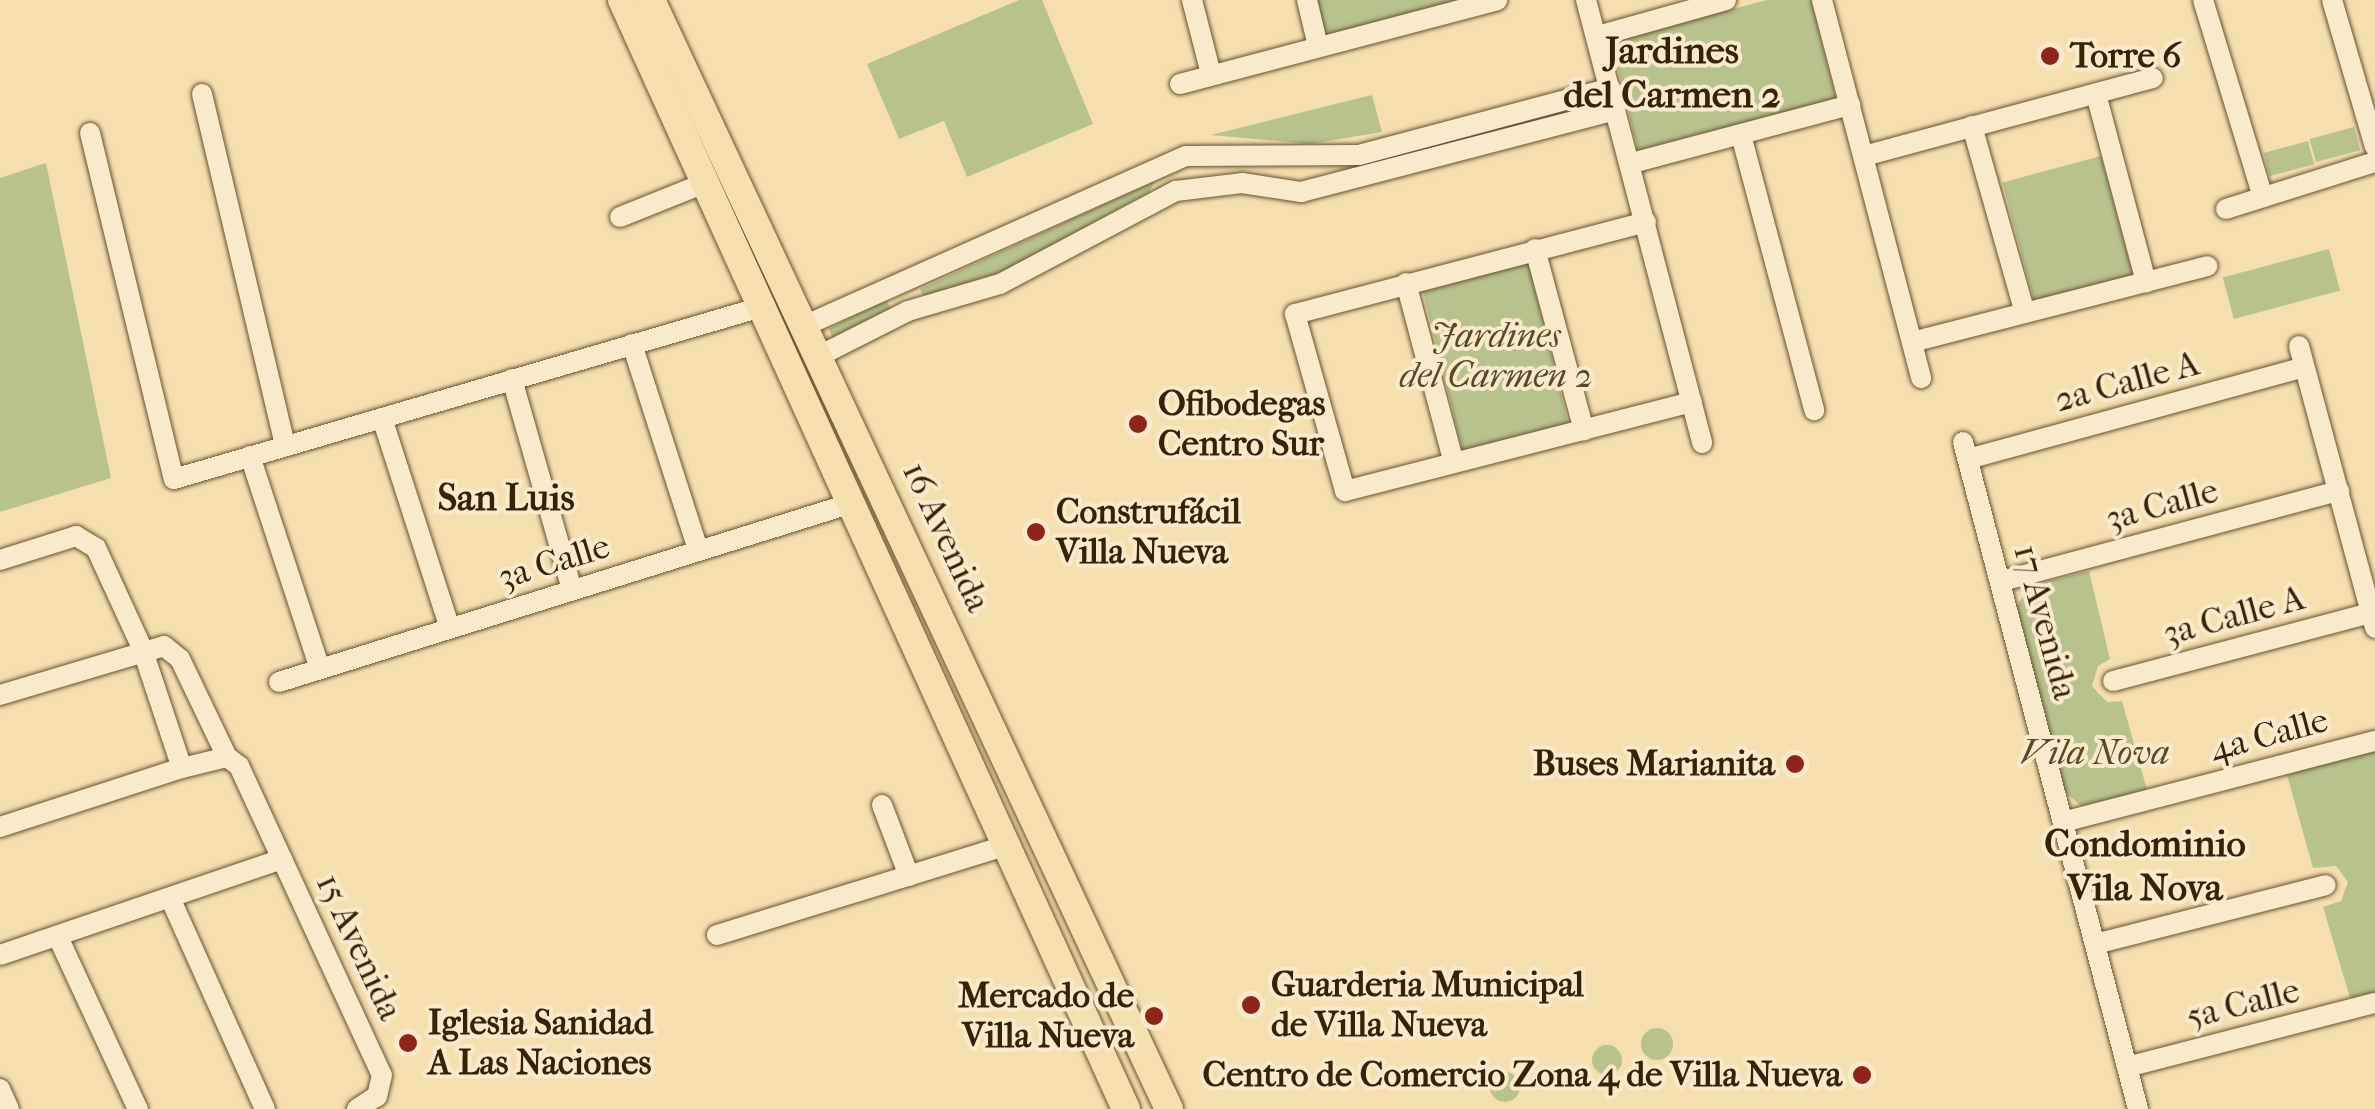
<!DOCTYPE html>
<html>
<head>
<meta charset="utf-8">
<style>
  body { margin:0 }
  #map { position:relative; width:2375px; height:1109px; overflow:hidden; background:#f6dfaf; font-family:"IM FELL French Canon",serif }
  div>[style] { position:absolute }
  .green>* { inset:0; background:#b8c28d; transform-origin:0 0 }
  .round { border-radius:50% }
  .roads { filter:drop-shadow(0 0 2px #66522f) drop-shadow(0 0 2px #66522f) }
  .minor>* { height:20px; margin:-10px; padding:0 10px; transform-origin:10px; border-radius:10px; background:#f9eacb }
  .major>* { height:28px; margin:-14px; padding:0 14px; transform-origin:14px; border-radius:14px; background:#f6dfaf }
  .dots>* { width:28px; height:28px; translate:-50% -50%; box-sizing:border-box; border:5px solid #f9eacb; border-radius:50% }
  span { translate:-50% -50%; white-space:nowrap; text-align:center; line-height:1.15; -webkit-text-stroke:8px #f9eacb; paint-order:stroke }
  .poi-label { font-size:35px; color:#362304; font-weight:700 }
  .left { translate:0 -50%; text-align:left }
  .right { translate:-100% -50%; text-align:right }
  .park-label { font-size:35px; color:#564b26; font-style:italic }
  .street-label { font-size:35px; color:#362304 }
  .neighbourhood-label { font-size:38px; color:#362304; font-weight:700 }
</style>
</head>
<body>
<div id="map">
  <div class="green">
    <i style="clip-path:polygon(1019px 0,1042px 0,1093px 124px,967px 177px,944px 121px,899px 139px,867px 64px)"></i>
    <i style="clip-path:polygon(1316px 0,1460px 0,1325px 36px)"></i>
    <i style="clip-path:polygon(1767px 0,1811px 0,1836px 99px,1638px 150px,1611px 41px)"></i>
    <i style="clip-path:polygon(1372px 95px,1382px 132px,1310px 144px,1211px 135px)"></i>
    <i style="left:2354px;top:127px;width:24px;height:46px;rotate:75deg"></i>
    <i style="left:2308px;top:141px;width:24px;height:46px;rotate:75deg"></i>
    <i style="left:2101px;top:156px;width:123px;height:102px;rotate:75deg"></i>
    <i style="clip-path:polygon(46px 163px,111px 478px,0 512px,0 178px)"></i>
    <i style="clip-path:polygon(1155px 181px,1149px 192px,1000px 274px,943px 292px,923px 296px,920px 289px)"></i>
    <i style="left:2329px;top:249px;width:43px;height:110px;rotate:75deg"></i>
    <i style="left:1528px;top:262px;width:167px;height:109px;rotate:76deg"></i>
    <i style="clip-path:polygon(886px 299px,891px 311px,833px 339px,829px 329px)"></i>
    <i style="clip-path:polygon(2089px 571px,2110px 659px,2098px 666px,2092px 686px,2107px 702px,2122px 701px,2147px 790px,2081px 806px,2063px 790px,2017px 606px,2029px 586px)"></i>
    <i style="clip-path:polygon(2375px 749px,2375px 992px,2350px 998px,2323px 907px,2341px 901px,2348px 882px,2336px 866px,2313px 868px,2287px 775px)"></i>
    <i class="round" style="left:1641px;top:1028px;width:32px;height:32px"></i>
    <i class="round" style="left:1592px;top:1045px;width:30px;height:30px"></i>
    <i class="round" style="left:1490px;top:1072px;width:30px;height:30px"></i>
  </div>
  <div class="roads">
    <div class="minor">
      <i style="left:1192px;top:0;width:76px;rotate:75.6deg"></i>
      <i style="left:1307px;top:0;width:47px;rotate:76.6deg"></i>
      <i style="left:1586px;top:0;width:458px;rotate:75.3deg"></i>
      <i style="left:1822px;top:0;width:391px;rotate:75.3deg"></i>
      <i style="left:2203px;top:0;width:206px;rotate:73.1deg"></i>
      <i style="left:2332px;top:0;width:153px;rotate:73.7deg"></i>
      <i style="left:1598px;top:36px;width:133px;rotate:-15.7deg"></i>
      <i style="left:1180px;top:84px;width:328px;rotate:-14.8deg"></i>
      <i style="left:202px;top:94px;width:362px;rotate:76.7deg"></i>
      <i style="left:2096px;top:94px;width:195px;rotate:75.1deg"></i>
      <i style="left:1972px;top:126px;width:194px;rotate:74.2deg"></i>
      <i style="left:90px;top:133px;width:356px;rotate:76.4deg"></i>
      <i style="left:174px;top:479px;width:616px;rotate:-16.32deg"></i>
      <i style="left:1741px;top:135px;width:285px;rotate:75.1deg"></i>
      <i style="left:1864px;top:156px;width:299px;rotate:-15.1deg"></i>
      <i style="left:1632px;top:163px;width:226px;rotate:-14.9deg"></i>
      <i style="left:2226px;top:209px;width:156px;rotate:-17.5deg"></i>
      <i style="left:620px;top:217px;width:94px;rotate:-21.9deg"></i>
      <i style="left:1646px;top:222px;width:363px;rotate:165.3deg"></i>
      <i style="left:1295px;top:314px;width:184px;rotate:74.2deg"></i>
      <i style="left:1345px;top:491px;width:358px;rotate:-14.4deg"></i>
      <i style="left:1535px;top:249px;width:188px;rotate:74.9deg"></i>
      <i style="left:1406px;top:283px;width:186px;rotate:75.1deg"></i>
      <i style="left:804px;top:326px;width:418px;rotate:-24deg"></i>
      <i style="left:1186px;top:156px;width:173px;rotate:-0.3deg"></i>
      <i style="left:1359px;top:155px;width:260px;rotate:-14.9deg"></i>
      <i style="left:1912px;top:342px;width:305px;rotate:-14.4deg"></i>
      <i style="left:632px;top:344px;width:216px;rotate:72.2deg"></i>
      <i style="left:2299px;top:346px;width:292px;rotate:74.9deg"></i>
      <i style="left:819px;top:356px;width:100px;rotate:-26.8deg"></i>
      <i style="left:908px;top:311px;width:96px;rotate:-16.4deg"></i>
      <i style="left:1000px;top:284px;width:199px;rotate:-27.9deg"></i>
      <i style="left:1176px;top:191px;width:66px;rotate:-6.9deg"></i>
      <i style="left:1242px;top:183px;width:60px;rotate:8.7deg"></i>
      <i style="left:1301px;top:192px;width:325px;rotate:-14.6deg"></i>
      <i style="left:512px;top:379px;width:219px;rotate:74.1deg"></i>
      <i style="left:382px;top:418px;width:221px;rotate:72.1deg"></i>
      <i style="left:1963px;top:442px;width:690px;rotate:75.3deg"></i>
      <i style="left:250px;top:456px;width:224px;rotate:71.8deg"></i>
      <i style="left:1968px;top:459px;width:348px;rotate:-15.3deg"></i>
      <i style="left:0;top:560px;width:80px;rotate:-17.5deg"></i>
      <i style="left:76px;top:536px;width:23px;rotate:31deg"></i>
      <i style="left:96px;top:548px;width:110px;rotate:65.3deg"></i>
      <i style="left:142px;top:648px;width:126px;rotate:71.6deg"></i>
      <i style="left:2002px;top:581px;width:349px;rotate:-15deg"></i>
      <i style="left:2113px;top:681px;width:267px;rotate:-14.8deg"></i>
      <i style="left:279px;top:682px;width:597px;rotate:-17.34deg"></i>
      <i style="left:0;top:695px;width:171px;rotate:-16.6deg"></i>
      <i style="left:164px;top:646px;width:21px;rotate:39deg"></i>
      <i style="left:180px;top:659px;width:109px;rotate:64.4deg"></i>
      <i style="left:882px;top:805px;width:76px;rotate:69.2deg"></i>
      <i style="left:2063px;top:822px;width:322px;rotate:-14.6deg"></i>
      <i style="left:0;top:827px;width:191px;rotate:-18deg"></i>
      <i style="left:182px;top:768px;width:46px;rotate:-13.7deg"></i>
      <i style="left:227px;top:757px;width:15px;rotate:37deg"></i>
      <i style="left:239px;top:766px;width:340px;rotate:65.2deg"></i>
      <i style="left:382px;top:1075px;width:22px;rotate:103deg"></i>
      <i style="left:377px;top:1096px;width:24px;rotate:147deg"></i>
      <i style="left:171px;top:900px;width:229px;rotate:65.8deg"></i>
      <i style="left:717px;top:935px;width:300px;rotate:-17.2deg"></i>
      <i style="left:58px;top:937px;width:190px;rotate:65.1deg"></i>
      <i style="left:2095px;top:944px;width:238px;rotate:-14.3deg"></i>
      <i style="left:0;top:955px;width:298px;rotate:-18.8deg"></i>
      <i style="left:2127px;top:1067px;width:256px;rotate:-14.5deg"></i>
      <i style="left:0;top:1089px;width:22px;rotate:66deg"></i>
    </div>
    <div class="major">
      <i style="left:622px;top:0;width:1218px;rotate:65.56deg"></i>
      <i style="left:651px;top:0;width:1224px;rotate:64.96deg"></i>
    </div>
  </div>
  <div class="dots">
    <i style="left:2050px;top:56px;background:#8f2418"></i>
    <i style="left:1138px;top:424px;background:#8f2418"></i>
    <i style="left:1036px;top:532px;background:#8f2418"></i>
    <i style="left:1795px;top:764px;background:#8f2418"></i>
    <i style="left:1251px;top:1005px;background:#8f2418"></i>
    <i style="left:1154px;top:1016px;background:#8f2418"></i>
    <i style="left:408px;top:1043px;background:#8f2418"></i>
    <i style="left:1862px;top:1075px;background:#8f2418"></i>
  </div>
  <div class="poi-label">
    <span class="left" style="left:2070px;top:56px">Torre 6</span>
    <span class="left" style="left:1158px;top:424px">Ofibodegas<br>Centro Sur</span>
    <span class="left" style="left:1056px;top:532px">Construfácil<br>Villa Nueva</span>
    <span class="right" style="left:1775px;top:764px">Buses Marianita</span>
    <span class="left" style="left:1271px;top:1005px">Guarderia Municipal<br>de Villa Nueva</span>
    <span class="right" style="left:1134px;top:1016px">Mercado de<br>Villa Nueva</span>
    <span class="left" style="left:428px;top:1043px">Iglesia Sanidad<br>A Las Naciones</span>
    <span class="right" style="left:1842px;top:1075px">Centro de Comercio Zona 4 de Villa Nueva</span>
  </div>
  <div class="park-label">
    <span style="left:1496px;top:356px">Jardines<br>del Carmen 2</span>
    <span style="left:2095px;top:753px">Vila Nova</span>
  </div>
  <div class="street-label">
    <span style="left:2127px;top:382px;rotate:-15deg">2a Calle A</span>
    <span style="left:2162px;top:505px;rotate:-15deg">3a Calle</span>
    <span style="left:946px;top:537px;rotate:65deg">16 Avenida</span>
    <span style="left:554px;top:562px;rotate:-17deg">3a Calle</span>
    <span style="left:2234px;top:616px;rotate:-15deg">3a Calle A</span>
    <span style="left:2045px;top:622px;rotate:75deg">17 Avenida</span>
    <span style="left:2269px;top:735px;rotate:-15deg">4a Calle</span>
    <span style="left:359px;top:947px;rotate:65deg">15 Avenida</span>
    <span style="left:2243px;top:1004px;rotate:-14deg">5a Calle</span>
  </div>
  <div class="neighbourhood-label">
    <span style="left:1672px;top:73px">Jardines<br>del Carmen 2</span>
    <span style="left:506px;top:498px">San Luis</span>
    <span style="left:2145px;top:866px">Condominio<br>Vila Nova</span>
  </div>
</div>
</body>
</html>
